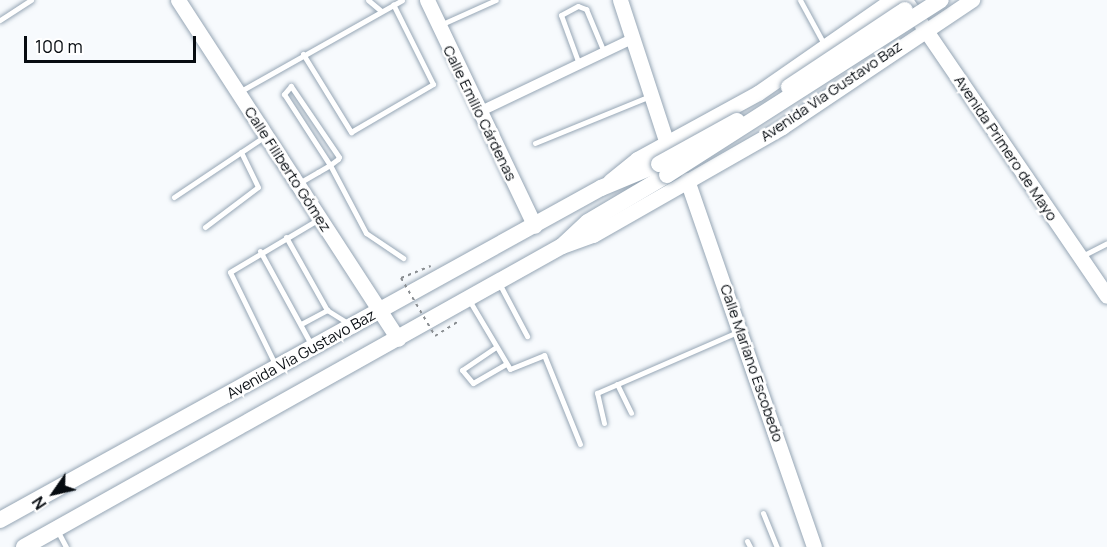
<!DOCTYPE html>
<html>
<head>
<meta charset="utf-8">
<style>
  body { margin:0 }
  #map { position:relative; width:1107px; height:547px; overflow:hidden; background:#f7fafd; font-family:Manrope,sans-serif }
  div>[style] { position:absolute }
  .path>* { height:2px; margin-top:-1px; transform-origin:0; background:repeating-linear-gradient(90deg,#898d91 0 3px,transparent 0 7.5px) }
  .roads { filter:drop-shadow(0 0 2px #96a6b5) drop-shadow(0 0 2px #96a6b5) }
  .lane>* { height:5px; margin:-2.5px; padding:0 2.5px; transform-origin:2.5px; border-radius:2.5px; background:#fff }
  .street>* { height:10px; margin:-5px; padding:0 5px; transform-origin:5px; border-radius:5px; background:#fff }
  .secondary>* { height:15px; margin:-7.5px; padding:0 7.5px; transform-origin:7.5px; border-radius:7.5px; background:#fff }
  .primary>* { height:16px; margin:-8px; padding:0 8px; transform-origin:8px; border-radius:8px; background:#fff }
  .path-bridge>* { height:2px; margin-top:-1px; transform-origin:0; background:repeating-linear-gradient(90deg,#898d91 0 3px,transparent 0 7.5px) }
  .bridges { filter:drop-shadow(0 0 2px #96a6b5) drop-shadow(0 0 2px #96a6b5) }
  .primary-bridge>* { height:16px; margin:-8px; padding:0 8px; transform-origin:8px; border-radius:8px; background:#fff }
  span { translate:-50% -50%; white-space:nowrap; text-align:center; line-height:1.15; -webkit-text-stroke:5px #fff; paint-order:stroke }
  .street-label { font-size:15px; color:#070c11 }
  .north { position:absolute; left:24px; top:463px; width:60px; height:60px; -webkit-text-stroke:4px #fff; paint-order:stroke; rotate:236deg; font-size:16px; font-weight:700; line-height:24px; text-align:center; color:#070c11 }
  .north::after { content:''; display:block; margin:auto; width:21px; height:27px; background:#070c11; clip-path:polygon(50% 0,100% 100%,50% 72%,0 100%) }
  .scale { position:absolute; left:24px; top:36px; width:172px; height:27px; box-sizing:border-box; border:3px solid #070c11; border-top:0; padding-left:8px; font-size:18px; line-height:21px; white-space:nowrap; color:#070c11; -webkit-text-stroke:4px #fff; paint-order:stroke }
</style>
</head>
<body>
<div id="map">
  <div class="path">
    <i style="left:401px;top:278px;width:32px;rotate:-22deg"></i>
    <i style="left:435px;top:336px;width:26px;rotate:-32deg"></i>
  </div>
  <div class="roads">
    <div class="lane">
      <i style="left:368px;top:0;width:16px;rotate:40deg"></i>
      <i style="left:800px;top:0;width:50px;rotate:61.4deg"></i>
      <i style="left:0;top:20px;width:37px;rotate:-33deg"></i>
      <i style="left:440px;top:25px;width:61px;rotate:-24.1deg"></i>
      <i style="left:303px;top:54px;width:92px;rotate:58.4deg"></i>
      <i style="left:351px;top:132px;width:95px;rotate:-30.3deg"></i>
      <i style="left:433px;top:84px;width:89px;rotate:-116.6deg"></i>
      <i style="left:579px;top:64px;width:52px;rotate:-110.2deg"></i>
      <i style="left:561px;top:15px;width:19px;rotate:-28deg"></i>
      <i style="left:578px;top:6px;width:9px;rotate:21deg"></i>
      <i style="left:586px;top:9px;width:47px;rotate:67.3deg"></i>
      <i style="left:239px;top:92px;width:187px;rotate:-29.4deg"></i>
      <i style="left:535px;top:143px;width:122px;rotate:-22.2deg"></i>
      <i style="left:299px;top:183px;width:22px;rotate:-30deg"></i>
      <i style="left:318px;top:172px;width:14px;rotate:-30deg"></i>
      <i style="left:330px;top:165px;width:10px;rotate:-37deg"></i>
      <i style="left:338px;top:159px;width:2px;rotate:-63deg"></i>
      <i style="left:339px;top:157px;width:86px;rotate:-124.1deg"></i>
      <i style="left:291px;top:86px;width:11px;rotate:131deg"></i>
      <i style="left:284px;top:94px;width:85px;rotate:57.1deg"></i>
      <i style="left:330px;top:165px;width:77px;rotate:62.1deg"></i>
      <i style="left:366px;top:233px;width:45px;rotate:34deg"></i>
      <i style="left:174px;top:197px;width:110px;rotate:-33.8deg"></i>
      <i style="left:205px;top:227px;width:66px;rotate:-37deg"></i>
      <i style="left:258px;top:187px;width:39px;rotate:-116deg"></i>
      <i style="left:286px;top:237px;width:84px;rotate:60.7deg"></i>
      <i style="left:327px;top:310px;width:25px;rotate:32deg"></i>
      <i style="left:260px;top:251px;width:108px;rotate:61.3deg"></i>
      <i style="left:1082px;top:256px;width:28px;rotate:-27deg"></i>
      <i style="left:500px;top:285px;width:58px;rotate:62.1deg"></i>
      <i style="left:469px;top:300px;width:80px;rotate:59.3deg"></i>
      <i style="left:510px;top:369px;width:37px;rotate:-22deg"></i>
      <i style="left:544px;top:355px;width:96px;rotate:68deg"></i>
      <i style="left:301px;top:324px;width:30px;rotate:-28deg"></i>
      <i style="left:496px;top:347px;width:41px;rotate:145.9deg"></i>
      <i style="left:462px;top:370px;width:17px;rotate:50deg"></i>
      <i style="left:473px;top:383px;width:38px;rotate:-30deg"></i>
      <i style="left:275px;top:364px;width:102px;rotate:-116.1deg"></i>
      <i style="left:230px;top:272px;width:104px;rotate:-30.8deg"></i>
      <i style="left:617px;top:384px;width:32px;rotate:64deg"></i>
      <i style="left:604px;top:423px;width:31px;rotate:-103deg"></i>
      <i style="left:597px;top:393px;width:153px;rotate:-23.5deg"></i>
      <i style="left:763px;top:513px;width:37px;rotate:68deg"></i>
      <i style="left:57px;top:530px;width:19px;rotate:62deg"></i>
      <i style="left:747px;top:541px;width:7px;rotate:63deg"></i>
    </div>
    <div class="street">
      <i style="left:479px;top:112px;width:170px;rotate:-25.5deg"></i>
    </div>
    <div class="secondary">
      <i style="left:178px;top:0;width:404px;rotate:57deg"></i>
      <i style="left:427px;top:0;width:250px;rotate:64.5deg"></i>
      <i style="left:620px;top:0;width:151px;rotate:71.9deg"></i>
      <i style="left:905px;top:0;width:358px;rotate:55.7deg"></i>
      <i style="left:687px;top:180px;width:388px;rotate:70.9deg"></i>
      <i style="left:610px;top:181px;width:35px;rotate:-39deg"></i>
      <i style="left:637px;top:159px;width:138px;rotate:-28.6deg"></i>
      <i style="left:758px;top:93px;width:163px;rotate:-34.8deg"></i>
      <i style="left:562px;top:246px;width:33px;rotate:-20deg"></i>
      <i style="left:593px;top:235px;width:218px;rotate:-29.7deg"></i>
      <i style="left:782px;top:127px;width:229px;rotate:-33.8deg"></i>
    </div>
    <div class="primary">
      <i style="left:0;top:520px;width:687px;rotate:-28.92deg"></i>
      <i style="left:601px;top:188px;width:63px;rotate:-22.5deg"></i>
      <i style="left:24px;top:547px;width:616px;rotate:-29.23deg"></i>
      <i style="left:562px;top:246px;width:35px;rotate:-43deg"></i>
      <i style="left:588px;top:222px;width:92px;rotate:-30.7deg"></i>
    </div>
  </div>
  <div class="path-bridge">
    <i style="left:401px;top:278px;width:67px;rotate:59.6deg"></i>
  </div>
  <div class="bridges">
    <div class="primary-bridge">
      <i style="left:789px;top:87px;width:139px;rotate:-33.6deg"></i>
      <i style="left:659px;top:164px;width:89px;rotate:-28.9deg"></i>
      <i style="left:667px;top:175px;width:325px;rotate:-32.6deg"></i>
    </div>
  </div>
  <div class="street-label">
    <span style="left:831px;top:91px;rotate:-34deg">Avenida Via Gustavo Baz</span>
    <span style="left:480px;top:113px;rotate:64deg">Calle Emilio Cárdenas</span>
    <span style="left:1006px;top:148px;rotate:56deg">Avenida Primero de Mayo</span>
    <span style="left:288px;top:169px;rotate:57deg">Calle Filiberto Gómez</span>
    <span style="left:301px;top:354px;rotate:-29deg">Avenida Via Gustavo Baz</span>
    <span style="left:752px;top:363px;rotate:71deg">Calle Mariano Escobedo</span>
  </div>
  <div class="north">N</div>
  <div class="scale">100 m</div>
</div>
</body>
</html>
